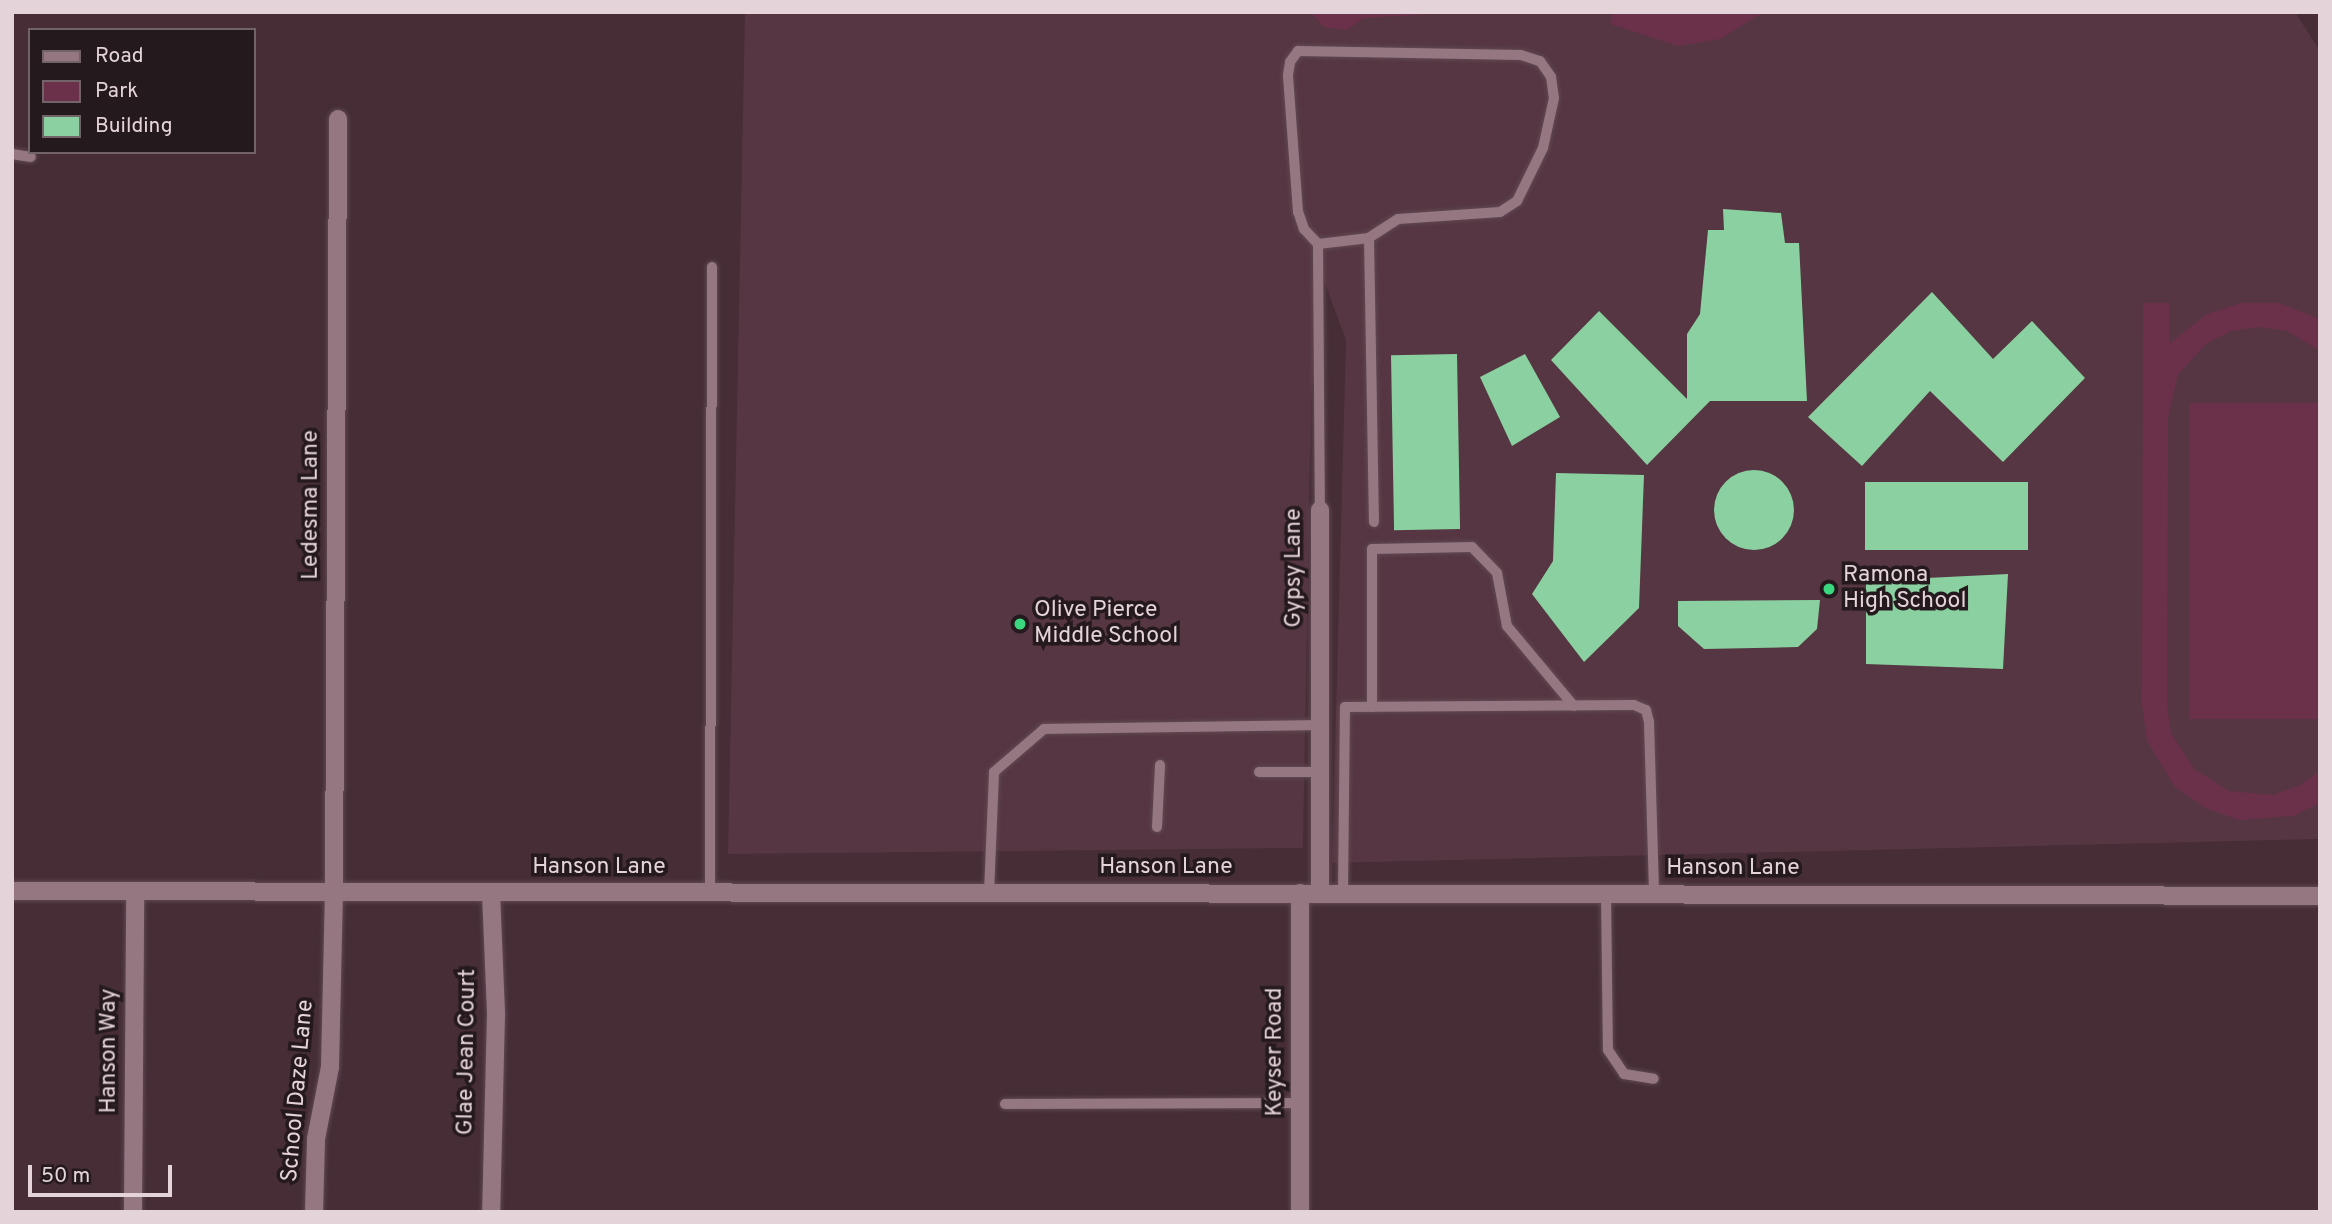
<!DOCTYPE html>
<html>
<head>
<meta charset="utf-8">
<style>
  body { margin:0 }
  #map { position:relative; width:2332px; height:1224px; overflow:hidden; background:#462d36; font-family:Overpass,sans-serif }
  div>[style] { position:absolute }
  .built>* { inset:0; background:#553642 }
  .green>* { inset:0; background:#6b314a; transform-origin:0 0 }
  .building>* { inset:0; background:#8bd0a0; transform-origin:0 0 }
  .round { border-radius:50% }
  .roads { filter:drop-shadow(0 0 2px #5f4952) drop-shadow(0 0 2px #5f4952) }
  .lane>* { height:10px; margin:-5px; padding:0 5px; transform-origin:5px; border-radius:5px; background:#957782 }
  .street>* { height:18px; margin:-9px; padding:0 9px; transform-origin:9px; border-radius:9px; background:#957782 }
  .secondary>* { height:18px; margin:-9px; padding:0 9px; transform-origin:9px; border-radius:9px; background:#957782 }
  .dots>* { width:19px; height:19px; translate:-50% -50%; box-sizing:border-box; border:4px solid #24191d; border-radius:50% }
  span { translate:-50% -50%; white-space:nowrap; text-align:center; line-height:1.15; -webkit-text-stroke:7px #24191d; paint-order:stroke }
  .street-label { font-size:23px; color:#e4d3d9 }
  .poi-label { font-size:23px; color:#e4d3d9 }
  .left { translate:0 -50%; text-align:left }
  .frame { position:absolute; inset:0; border:14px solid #e4d3d9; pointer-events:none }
  .legend { position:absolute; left:28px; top:28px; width:228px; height:126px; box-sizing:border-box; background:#24191d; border:2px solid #716368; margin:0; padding:9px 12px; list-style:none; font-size:21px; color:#e4d3d9 }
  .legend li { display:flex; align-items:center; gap:14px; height:35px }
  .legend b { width:35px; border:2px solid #716368 }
  .scale { position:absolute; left:28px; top:1165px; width:144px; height:32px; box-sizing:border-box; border:4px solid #e4d3d9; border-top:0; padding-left:9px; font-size:21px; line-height:24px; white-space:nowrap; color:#e4d3d9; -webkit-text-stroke:5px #24191d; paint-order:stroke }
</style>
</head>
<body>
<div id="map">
  <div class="built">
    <i style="clip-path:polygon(745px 12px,2295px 12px,2320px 51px,2320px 839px,1332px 863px,1346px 340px,1323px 278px,1311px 400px,1303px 848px,728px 854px)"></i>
  </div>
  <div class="green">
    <i style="clip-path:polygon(1310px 12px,1471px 12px,1363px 18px,1348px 30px,1324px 27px)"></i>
    <i style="clip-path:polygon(1613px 12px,1764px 12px,1720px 39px,1678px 46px,1610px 24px)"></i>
    <i style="clip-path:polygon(2143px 303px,2169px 303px,2169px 344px,2207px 314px,2241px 303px,2278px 303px,2320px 319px,2320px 351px,2287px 331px,2259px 327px,2231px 331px,2206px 344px,2178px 375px,2168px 417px,2167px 705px,2171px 733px,2194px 769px,2229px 791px,2272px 795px,2299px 786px,2320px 771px,2320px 803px,2293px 816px,2239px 820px,2205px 808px,2175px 787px,2147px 741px,2142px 705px)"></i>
    <i style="left:2189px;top:403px;width:131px;height:316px"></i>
  </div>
  <div class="building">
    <i style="clip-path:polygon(1723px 209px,1781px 213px,1785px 243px,1799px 243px,1807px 401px,1710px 401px,1647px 465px,1551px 360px,1599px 311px,1687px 399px,1687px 334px,1700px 314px,1708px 230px,1724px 230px)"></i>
    <i style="clip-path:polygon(1932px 292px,1993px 359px,2032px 321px,2085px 378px,2003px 462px,1930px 391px,1862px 466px,1808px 417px)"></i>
    <i style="left:1457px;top:354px;width:175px;height:66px;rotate:89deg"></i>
    <i style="clip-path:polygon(1525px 354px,1560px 417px,1512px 446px,1480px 377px)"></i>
    <i class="round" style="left:1714px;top:470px;width:80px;height:80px"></i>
    <i style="clip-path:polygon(1556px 473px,1644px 475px,1639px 608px,1584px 662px,1532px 594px,1553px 561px)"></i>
    <i style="left:1865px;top:482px;width:163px;height:68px"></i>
    <i style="clip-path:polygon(2008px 574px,2003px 669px,1866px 664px,1866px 581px)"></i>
    <i style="clip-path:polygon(1820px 600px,1817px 629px,1798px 647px,1704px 649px,1678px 626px,1678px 601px)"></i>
  </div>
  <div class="roads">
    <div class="lane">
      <i style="left:1298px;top:51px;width:223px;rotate:1deg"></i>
      <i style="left:1521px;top:55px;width:20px;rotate:18deg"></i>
      <i style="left:1540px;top:61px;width:19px;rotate:55deg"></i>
      <i style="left:1551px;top:77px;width:21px;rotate:82deg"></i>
      <i style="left:1554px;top:98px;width:51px;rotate:102.4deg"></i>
      <i style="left:1543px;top:148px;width:59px;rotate:116.1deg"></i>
      <i style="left:1517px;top:201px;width:20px;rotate:147deg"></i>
      <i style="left:1500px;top:212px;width:102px;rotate:176.1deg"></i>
      <i style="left:1398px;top:219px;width:35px;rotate:147deg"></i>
      <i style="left:1369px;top:238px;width:51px;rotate:173.3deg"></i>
      <i style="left:1318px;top:244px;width:21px;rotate:-133deg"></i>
      <i style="left:1304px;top:229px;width:18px;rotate:-109deg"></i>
      <i style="left:1298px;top:212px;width:137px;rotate:-94.2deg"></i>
      <i style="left:1288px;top:75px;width:13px;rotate:-81deg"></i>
      <i style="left:1290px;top:62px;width:14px;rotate:-54deg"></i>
      <i style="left:12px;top:154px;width:19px;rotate:9deg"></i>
      <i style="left:1369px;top:238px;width:284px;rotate:89deg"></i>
      <i style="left:1318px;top:244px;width:266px;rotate:89.6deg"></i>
      <i style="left:1372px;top:707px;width:158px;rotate:-90deg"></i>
      <i style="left:1372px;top:549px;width:100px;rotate:-1.1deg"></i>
      <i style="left:1472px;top:547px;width:36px;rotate:46deg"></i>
      <i style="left:1497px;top:573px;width:54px;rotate:79.3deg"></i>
      <i style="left:1507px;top:626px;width:104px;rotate:50.1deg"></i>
      <i style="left:1259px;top:772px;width:60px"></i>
      <i style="left:1157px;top:827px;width:62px;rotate:-87.2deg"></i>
      <i style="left:710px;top:893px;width:626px;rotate:-89.82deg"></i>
      <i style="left:989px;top:893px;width:121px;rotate:-87.6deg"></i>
      <i style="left:994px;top:772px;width:66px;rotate:-40.7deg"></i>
      <i style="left:1044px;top:729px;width:275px;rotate:-0.8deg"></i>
      <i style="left:1343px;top:893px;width:186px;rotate:-89.4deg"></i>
      <i style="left:1345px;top:707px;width:289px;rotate:-0.4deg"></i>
      <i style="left:1634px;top:705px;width:13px;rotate:23deg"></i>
      <i style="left:1646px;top:710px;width:12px;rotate:76deg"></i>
      <i style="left:1649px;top:722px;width:171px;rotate:88.3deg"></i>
      <i style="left:1606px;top:893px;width:157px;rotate:89.3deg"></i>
      <i style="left:1608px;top:1050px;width:29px;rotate:56deg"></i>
      <i style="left:1624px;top:1074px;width:30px;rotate:9deg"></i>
      <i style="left:1005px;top:1104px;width:295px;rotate:-0.2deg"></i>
    </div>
    <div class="street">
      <i style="left:1320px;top:510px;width:383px;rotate:90deg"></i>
      <i style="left:491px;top:893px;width:121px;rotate:87.6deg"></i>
      <i style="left:496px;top:1014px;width:198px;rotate:91.4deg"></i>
      <i style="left:1300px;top:893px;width:319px;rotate:90deg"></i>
      <i style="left:133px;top:1212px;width:321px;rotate:-89.6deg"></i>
      <i style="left:314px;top:1212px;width:73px;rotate:-88.4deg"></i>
      <i style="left:316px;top:1139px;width:73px;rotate:-79deg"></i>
      <i style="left:330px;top:1067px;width:176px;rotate:-88.7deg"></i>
      <i style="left:334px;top:891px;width:772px;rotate:-89.7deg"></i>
    </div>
    <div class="secondary">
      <i style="left:12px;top:891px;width:2308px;rotate:0.12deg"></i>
    </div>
  </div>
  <div class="dots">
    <i style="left:1829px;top:589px;background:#3ad77f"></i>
    <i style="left:1020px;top:624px;background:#3ad77f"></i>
  </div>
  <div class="street-label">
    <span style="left:312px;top:505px;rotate:-90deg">Ledesma Lane</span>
    <span style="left:1295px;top:568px;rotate:-90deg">Gypsy Lane</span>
    <span style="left:599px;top:868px">Hanson Lane</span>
    <span style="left:1166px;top:868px">Hanson Lane</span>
    <span style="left:1733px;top:869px">Hanson Lane</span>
    <span style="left:110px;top:1051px;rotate:-90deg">Hanson Way</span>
    <span style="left:468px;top:1052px;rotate:-89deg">Glae Jean Court</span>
    <span style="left:1276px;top:1052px;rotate:-90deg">Keyser Road</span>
    <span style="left:299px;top:1091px;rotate:-85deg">School Daze Lane</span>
  </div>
  <div class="poi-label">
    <span class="left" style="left:1843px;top:589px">Ramona<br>High School</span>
    <span class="left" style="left:1034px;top:624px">Olive Pierce<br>Middle School</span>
  </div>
  <div class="frame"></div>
  <ul class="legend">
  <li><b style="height:9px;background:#957782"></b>Road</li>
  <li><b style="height:19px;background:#6b314a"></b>Park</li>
  <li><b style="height:19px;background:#8bd0a0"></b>Building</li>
  </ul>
  <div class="scale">50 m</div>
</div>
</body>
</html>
